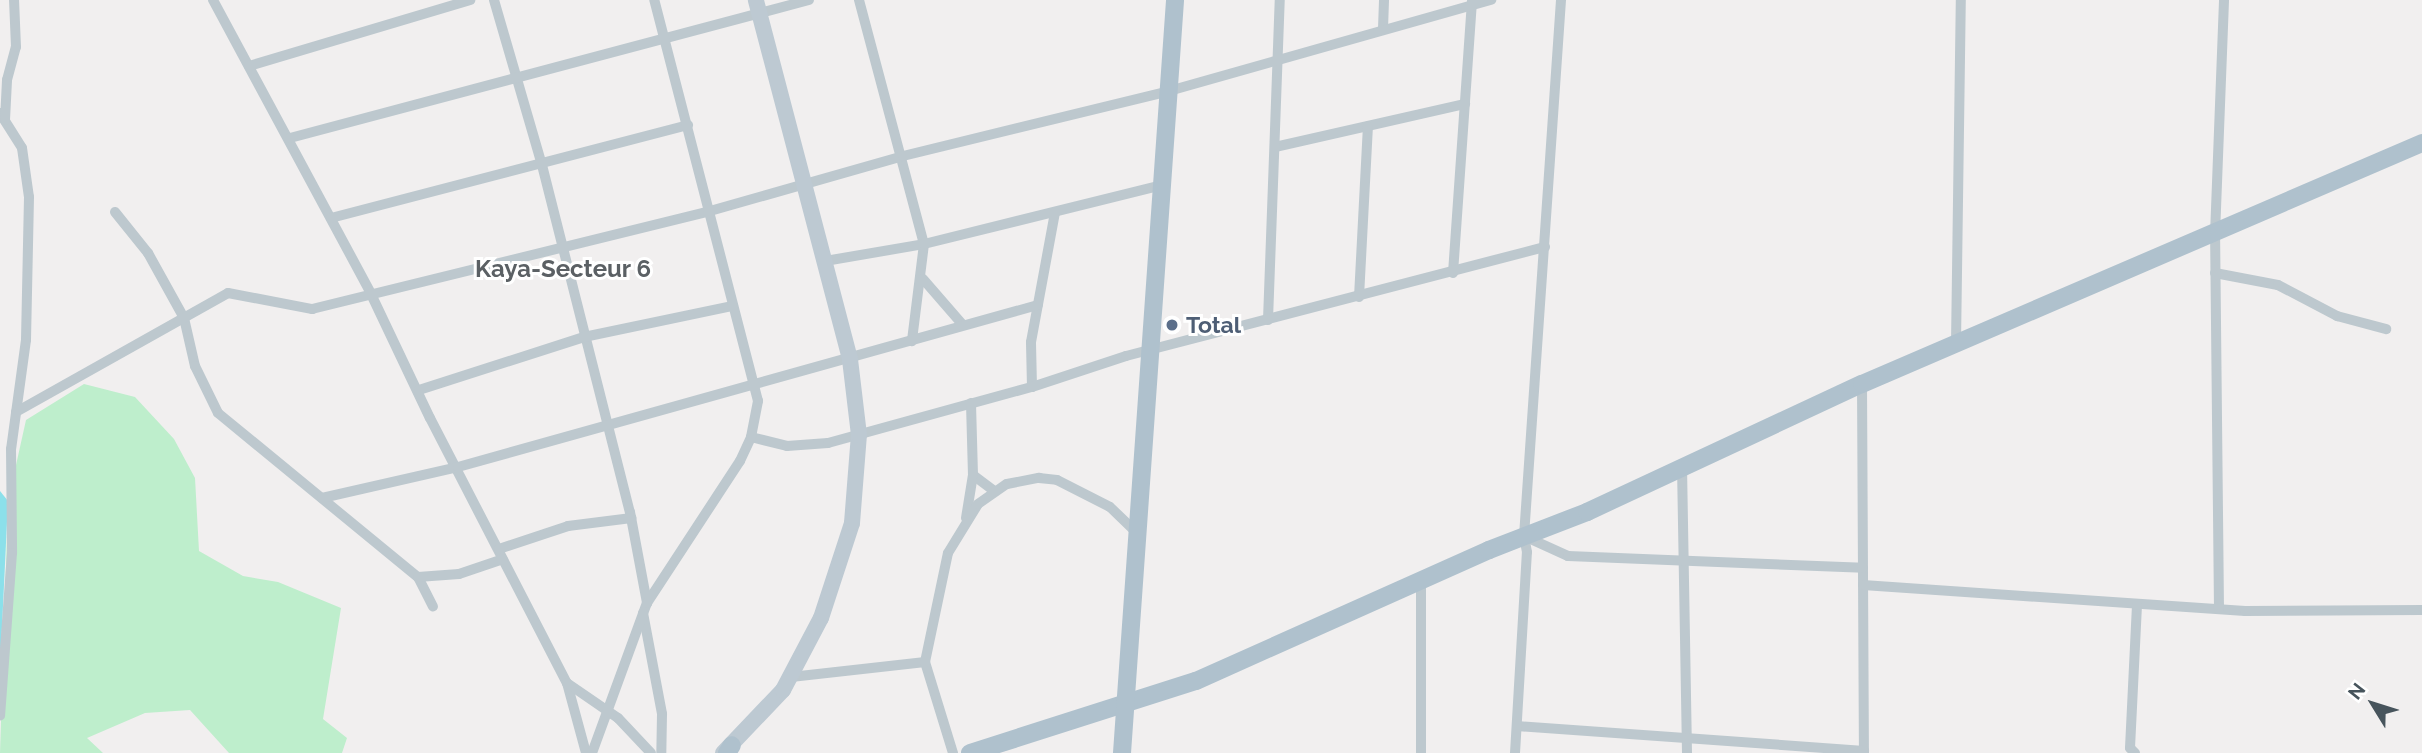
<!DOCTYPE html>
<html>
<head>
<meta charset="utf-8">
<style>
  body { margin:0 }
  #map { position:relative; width:2422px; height:753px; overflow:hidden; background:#f1efef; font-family:Raleway,sans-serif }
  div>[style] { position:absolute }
  .green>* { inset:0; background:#beeecc }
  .water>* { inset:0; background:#8ce0ea }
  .street>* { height:10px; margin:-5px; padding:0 5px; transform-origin:5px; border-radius:5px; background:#bdc8ce }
  .secondary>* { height:16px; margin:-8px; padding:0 8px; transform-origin:8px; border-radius:8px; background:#bdc9d2 }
  .primary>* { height:18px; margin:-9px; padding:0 9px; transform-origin:9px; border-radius:9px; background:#afc1cd }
  .dots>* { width:19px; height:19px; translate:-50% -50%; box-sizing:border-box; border:4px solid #fff; border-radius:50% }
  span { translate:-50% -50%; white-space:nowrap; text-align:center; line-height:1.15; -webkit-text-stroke:6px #fff; paint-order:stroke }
  .service-label { font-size:23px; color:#4e5e75; font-weight:700 }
  .left { translate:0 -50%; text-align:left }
  .neighbourhood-label { font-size:24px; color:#5b6064; font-weight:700 }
  .north { position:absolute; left:2338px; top:669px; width:70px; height:70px; -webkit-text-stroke:5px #fff; paint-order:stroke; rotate:308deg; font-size:19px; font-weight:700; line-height:28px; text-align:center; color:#47545c }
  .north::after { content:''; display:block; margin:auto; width:24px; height:32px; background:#47545c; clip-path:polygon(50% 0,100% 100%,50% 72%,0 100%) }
</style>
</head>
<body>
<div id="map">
  <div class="green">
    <i style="clip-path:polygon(84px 384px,135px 397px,174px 439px,195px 478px,199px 551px,243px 576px,278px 582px,341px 608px,323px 719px,347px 738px,342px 753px,229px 753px,190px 710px,145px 713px,87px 738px,103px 753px,0 753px,8px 501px,26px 420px)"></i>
  </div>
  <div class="water">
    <i style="clip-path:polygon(0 491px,8px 501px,0 669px)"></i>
  </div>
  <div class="street">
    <i style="left:213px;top:0;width:334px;rotate:61.7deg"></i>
    <i style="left:371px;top:294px;width:137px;rotate:64.6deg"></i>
    <i style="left:430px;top:418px;width:298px;rotate:62.7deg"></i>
    <i style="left:567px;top:683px;width:73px;rotate:74.8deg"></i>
    <i style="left:494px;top:0;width:172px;rotate:73.8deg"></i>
    <i style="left:542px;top:165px;width:358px;rotate:75.8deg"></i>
    <i style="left:630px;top:512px;width:93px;rotate:79.4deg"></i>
    <i style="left:859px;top:0;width:253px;rotate:75.1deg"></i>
    <i style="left:924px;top:244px;width:98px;rotate:97.1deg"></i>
    <i style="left:1383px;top:29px;width:29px;rotate:-88deg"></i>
    <i style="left:249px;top:66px;width:231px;rotate:-16.6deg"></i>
    <i style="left:0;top:113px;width:41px;rotate:57.8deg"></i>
    <i style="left:22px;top:148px;width:49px;rotate:81.9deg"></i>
    <i style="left:29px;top:197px;width:143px;rotate:91.2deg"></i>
    <i style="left:26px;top:340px;width:110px;rotate:97.8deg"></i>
    <i style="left:11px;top:449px;width:104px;rotate:89.4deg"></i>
    <i style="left:12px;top:553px;width:163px;rotate:94.2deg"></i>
    <i style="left:5px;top:120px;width:40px;rotate:-87.1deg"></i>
    <i style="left:7px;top:80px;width:34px;rotate:-75deg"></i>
    <i style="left:16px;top:47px;width:47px;rotate:-92.4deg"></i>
    <i style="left:290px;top:138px;width:537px;rotate:-14.89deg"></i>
    <i style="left:1275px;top:147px;width:195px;rotate:-12.8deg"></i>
    <i style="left:115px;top:212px;width:53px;rotate:51.2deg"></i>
    <i style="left:148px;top:253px;width:74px;rotate:61deg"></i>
    <i style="left:184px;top:318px;width:49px;rotate:77.1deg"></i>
    <i style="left:195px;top:366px;width:52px;rotate:63.9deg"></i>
    <i style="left:218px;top:413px;width:259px;rotate:39.4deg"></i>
    <i style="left:418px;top:577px;width:33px;rotate:63deg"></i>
    <i style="left:331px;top:218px;width:369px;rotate:-14.6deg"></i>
    <i style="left:825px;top:261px;width:100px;rotate:-9.7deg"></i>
    <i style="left:924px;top:244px;width:245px;rotate:-13.9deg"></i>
    <i style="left:1453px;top:273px;width:274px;rotate:-86deg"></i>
    <i style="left:2215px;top:273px;width:64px;rotate:10.8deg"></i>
    <i style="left:2278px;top:285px;width:67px;rotate:27.7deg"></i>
    <i style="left:2337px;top:316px;width:51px;rotate:14.9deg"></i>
    <i style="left:923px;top:279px;width:60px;rotate:49.1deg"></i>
    <i style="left:1359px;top:297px;width:171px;rotate:-87deg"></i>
    <i style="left:1268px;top:320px;width:320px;rotate:-87.9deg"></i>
    <i style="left:1956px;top:344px;width:344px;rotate:-89.2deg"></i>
    <i style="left:1862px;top:384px;width:369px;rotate:89.7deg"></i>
    <i style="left:1032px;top:387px;width:45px;rotate:-91.3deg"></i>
    <i style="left:1031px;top:342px;width:132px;rotate:-79.5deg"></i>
    <i style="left:419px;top:390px;width:173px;rotate:-17.8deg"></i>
    <i style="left:584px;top:337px;width:152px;rotate:-11.8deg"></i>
    <i style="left:16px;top:412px;width:243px;rotate:-29.3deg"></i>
    <i style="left:228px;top:293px;width:86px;rotate:10.8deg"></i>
    <i style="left:312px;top:309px;width:410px;rotate:-13.8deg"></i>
    <i style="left:710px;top:211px;width:201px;rotate:-15.9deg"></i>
    <i style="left:903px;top:156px;width:274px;rotate:-13.7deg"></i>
    <i style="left:1169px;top:91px;width:335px;rotate:-15.8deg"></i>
    <i style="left:751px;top:437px;width:37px;rotate:14deg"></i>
    <i style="left:787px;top:446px;width:41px;rotate:-4.2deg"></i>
    <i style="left:828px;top:443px;width:212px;rotate:-15.4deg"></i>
    <i style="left:1032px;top:387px;width:99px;rotate:-18.3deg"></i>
    <i style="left:1126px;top:356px;width:433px;rotate:-14.6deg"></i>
    <i style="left:1682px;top:466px;width:287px;rotate:89deg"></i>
    <i style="left:973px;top:475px;width:25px;rotate:37deg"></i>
    <i style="left:322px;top:498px;width:139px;rotate:-12.8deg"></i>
    <i style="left:458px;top:467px;width:602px;rotate:-15.61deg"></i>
    <i style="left:966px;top:518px;width:44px;rotate:-80.8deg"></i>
    <i style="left:973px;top:475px;width:72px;rotate:-91.6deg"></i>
    <i style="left:1524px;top:536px;width:48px;rotate:24.4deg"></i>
    <i style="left:1568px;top:556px;width:295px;rotate:2.3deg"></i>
    <i style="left:499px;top:549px;width:73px;rotate:-18.4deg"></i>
    <i style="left:568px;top:526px;width:64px;rotate:-7.2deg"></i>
    <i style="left:418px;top:577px;width:41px;rotate:-4.2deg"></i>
    <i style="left:459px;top:574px;width:46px;rotate:-18.8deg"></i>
    <i style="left:1863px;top:585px;width:383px;rotate:3.9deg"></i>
    <i style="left:2245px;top:611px;width:177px;rotate:-0.3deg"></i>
    <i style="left:2219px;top:609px;width:374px;rotate:-90.6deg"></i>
    <i style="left:2215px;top:235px;width:235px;rotate:-87.8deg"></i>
    <i style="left:643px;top:613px;width:103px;rotate:79.3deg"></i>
    <i style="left:662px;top:714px;width:39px;rotate:91deg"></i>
    <i style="left:791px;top:677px;width:135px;rotate:-6.4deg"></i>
    <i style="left:567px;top:683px;width:62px;rotate:34.5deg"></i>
    <i style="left:618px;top:718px;width:48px;rotate:46.7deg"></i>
    <i style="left:1517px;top:726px;width:348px;rotate:4.1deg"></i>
    <i style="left:592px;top:753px;width:160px;rotate:-69.9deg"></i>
    <i style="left:647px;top:603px;width:170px;rotate:-56.8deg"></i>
    <i style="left:740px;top:461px;width:26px;rotate:-65deg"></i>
    <i style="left:751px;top:437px;width:37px;rotate:-79deg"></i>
    <i style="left:758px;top:401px;width:414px;rotate:-104.5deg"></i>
    <i style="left:953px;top:753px;width:95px;rotate:-107.1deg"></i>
    <i style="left:925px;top:662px;width:111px;rotate:-78.1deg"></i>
    <i style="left:948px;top:553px;width:57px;rotate:-58.5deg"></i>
    <i style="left:978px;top:504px;width:35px;rotate:-35deg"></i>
    <i style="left:1007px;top:484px;width:33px;rotate:-11deg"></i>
    <i style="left:1039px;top:478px;width:18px;rotate:6deg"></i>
    <i style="left:1057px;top:480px;width:59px;rotate:27deg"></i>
    <i style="left:1110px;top:507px;width:37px;rotate:44deg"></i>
    <i style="left:1421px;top:753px;width:172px;rotate:-90deg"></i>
    <i style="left:1515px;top:753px;width:201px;rotate:-86.6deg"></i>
    <i style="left:1527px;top:552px;width:16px;rotate:-101deg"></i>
    <i style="left:1524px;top:536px;width:537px;rotate:-86.05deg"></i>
    <i style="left:2135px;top:753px;width:7px;rotate:-135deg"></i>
    <i style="left:2130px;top:748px;width:144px;rotate:-87.2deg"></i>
  </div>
  <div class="secondary">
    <i style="left:723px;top:753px;width:87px;rotate:-46.4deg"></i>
    <i style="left:783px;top:690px;width:81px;rotate:-62.2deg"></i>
    <i style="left:821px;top:618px;width:100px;rotate:-71.9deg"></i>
    <i style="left:852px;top:523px;width:88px;rotate:-85.5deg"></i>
    <i style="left:859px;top:435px;width:77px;rotate:-96.8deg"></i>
    <i style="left:850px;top:359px;width:371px;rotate:-104.7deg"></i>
  </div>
  <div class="primary">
    <i style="left:727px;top:753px;width:9px;rotate:-58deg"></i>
    <i style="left:970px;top:753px;width:237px;rotate:-17.7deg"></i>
    <i style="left:1196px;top:681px;width:321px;rotate:-24.1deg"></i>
    <i style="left:1489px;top:550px;width:105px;rotate:-21.2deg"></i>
    <i style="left:1587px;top:512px;width:303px;rotate:-25deg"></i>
    <i style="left:1862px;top:384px;width:610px;rotate:-23.28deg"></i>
    <i style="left:1122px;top:753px;width:755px;rotate:-85.97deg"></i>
  </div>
  <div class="dots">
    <i style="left:1172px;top:325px;background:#5c6f8a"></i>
  </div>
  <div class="service-label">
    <span class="left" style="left:1186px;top:325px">Total</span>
  </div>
  <div class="neighbourhood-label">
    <span style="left:563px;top:269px">Kaya-Secteur 6</span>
  </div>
  <div class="north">N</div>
</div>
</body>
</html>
